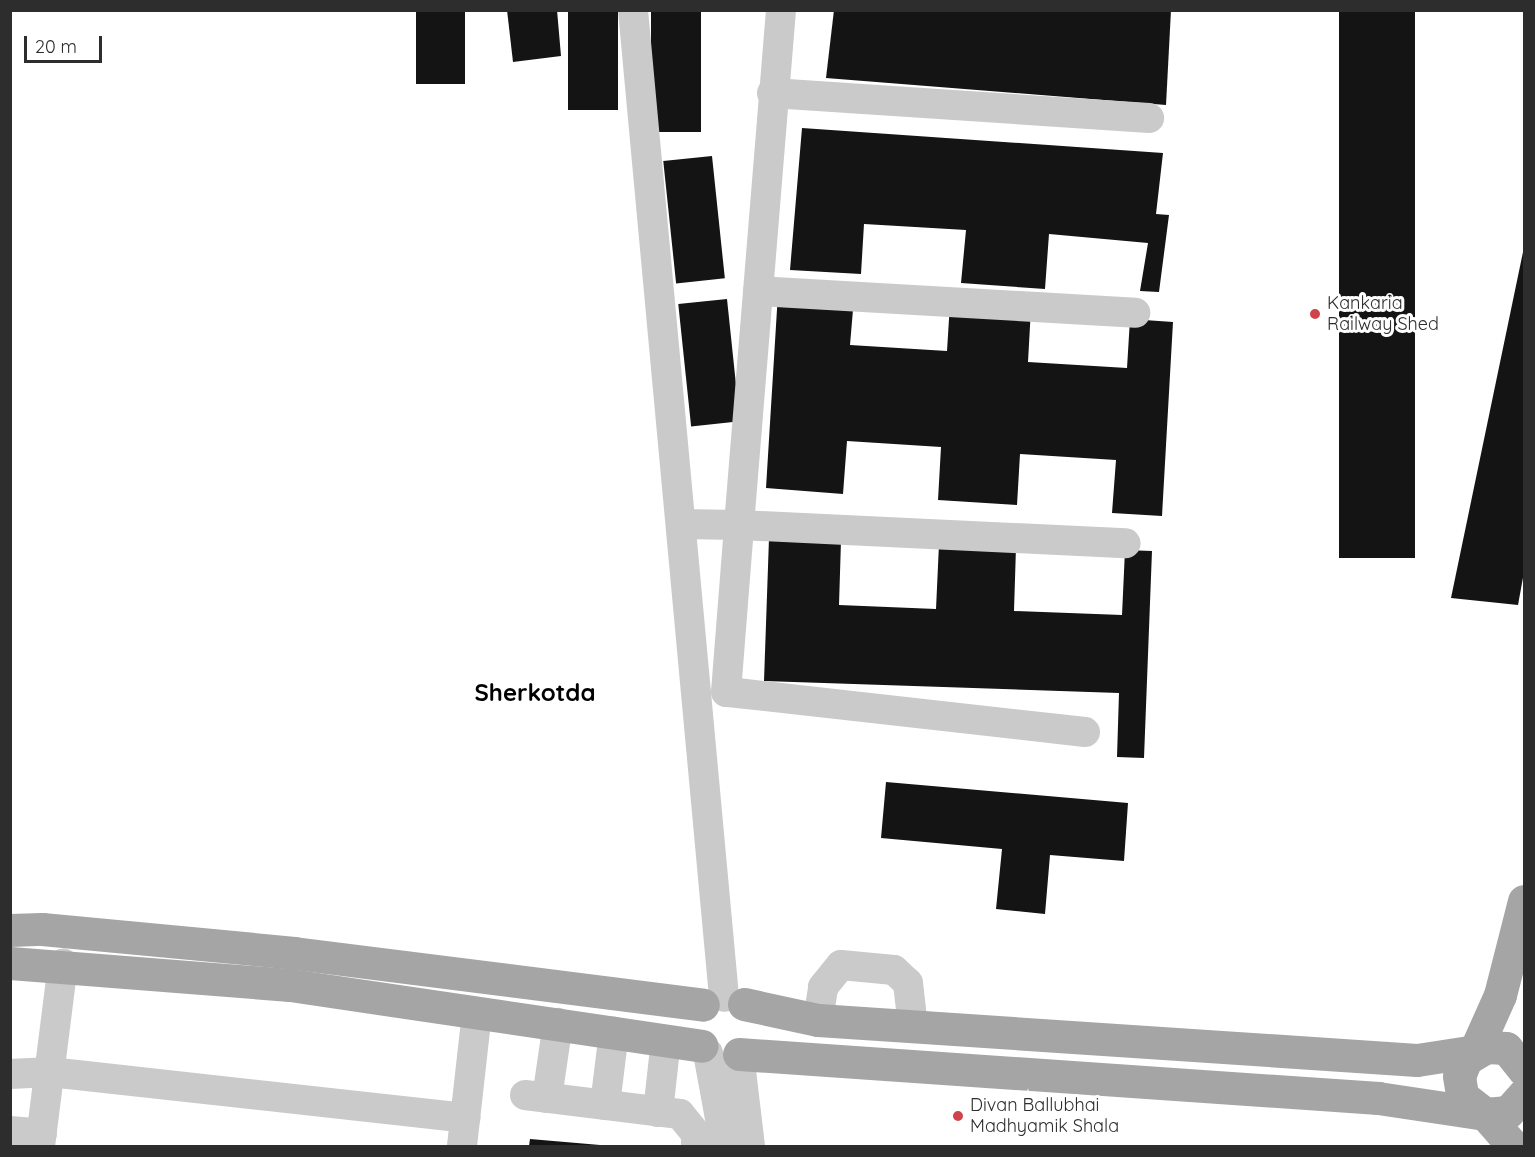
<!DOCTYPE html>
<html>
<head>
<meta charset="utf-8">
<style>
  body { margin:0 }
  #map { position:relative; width:1535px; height:1157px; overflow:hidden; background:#fff; font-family:Quicksand,sans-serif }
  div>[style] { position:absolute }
  .building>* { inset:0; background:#141414; transform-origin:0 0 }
  .minor>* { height:30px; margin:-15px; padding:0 15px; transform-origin:15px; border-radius:15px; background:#cacaca }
  .major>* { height:33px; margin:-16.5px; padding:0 16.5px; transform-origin:16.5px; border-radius:16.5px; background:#a5a5a5 }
  .dots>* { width:16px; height:16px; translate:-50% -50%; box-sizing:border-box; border:3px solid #fff; border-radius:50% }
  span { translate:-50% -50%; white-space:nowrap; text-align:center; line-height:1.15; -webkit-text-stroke:6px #fff; paint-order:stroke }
  .poi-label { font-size:18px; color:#2d2d2d }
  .left { translate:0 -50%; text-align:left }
  .district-label { font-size:24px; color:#000; font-weight:700 }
  .frame { position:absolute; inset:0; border:12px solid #2d2d2d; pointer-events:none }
  .scale { position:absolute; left:24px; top:36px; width:78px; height:27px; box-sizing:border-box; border:3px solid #2d2d2d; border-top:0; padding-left:8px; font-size:18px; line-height:21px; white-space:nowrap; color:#2d2d2d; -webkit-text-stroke:4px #fff; paint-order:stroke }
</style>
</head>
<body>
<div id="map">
  <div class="building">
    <i style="left:416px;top:10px;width:49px;height:74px"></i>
    <i style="clip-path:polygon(507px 10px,557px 10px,561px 56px,513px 62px)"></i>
    <i style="left:568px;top:10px;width:50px;height:100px"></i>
    <i style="left:651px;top:10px;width:50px;height:122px"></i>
    <i style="clip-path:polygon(834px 10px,1171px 10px,1166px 105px,826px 78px)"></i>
    <i style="left:1339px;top:10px;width:76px;height:548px"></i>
    <i style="clip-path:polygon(802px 128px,1163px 153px,1156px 214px,1169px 215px,1159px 292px,1140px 291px,1148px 243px,1049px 234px,1045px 289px,961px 283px,966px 230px,864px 224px,861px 274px,790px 270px)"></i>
    <i style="left:712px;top:156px;width:123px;height:49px;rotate:84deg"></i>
    <i style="clip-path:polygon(1523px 252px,1524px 572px,1518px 605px,1451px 598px)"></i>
    <i style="clip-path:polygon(778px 293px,854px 298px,850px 345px,947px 351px,950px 303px,1031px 308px,1028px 362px,1127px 368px,1130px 319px,1173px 322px,1162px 516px,1112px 513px,1116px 460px,1020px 454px,1017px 505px,938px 500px,941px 447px,847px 441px,843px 494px,766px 488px)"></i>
    <i style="left:727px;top:299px;width:123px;height:49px;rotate:84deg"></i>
    <i style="clip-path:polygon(769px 538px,841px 541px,839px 605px,936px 609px,939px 544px,1016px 547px,1014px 611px,1122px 615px,1125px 550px,1152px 551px,1144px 758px,1117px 757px,1119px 693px,764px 681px)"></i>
    <i style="clip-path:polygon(886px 782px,1128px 803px,1124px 861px,1050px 855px,1045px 914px,996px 909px,1002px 849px,881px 838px)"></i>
    <i style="clip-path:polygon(530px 1139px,600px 1145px,600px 1146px,529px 1146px)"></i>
  </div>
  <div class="minor">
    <i style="left:633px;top:10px;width:991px;rotate:84.73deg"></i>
    <i style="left:772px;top:93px;width:378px;rotate:3.8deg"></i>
    <i style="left:758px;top:291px;width:378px;rotate:3.3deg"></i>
    <i style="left:681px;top:524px;width:58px;rotate:1deg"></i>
    <i style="left:739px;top:525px;width:517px;rotate:-85.34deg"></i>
    <i style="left:1085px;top:732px;width:361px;rotate:-173.6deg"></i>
    <i style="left:726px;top:692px;width:168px;rotate:-85.5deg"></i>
    <i style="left:739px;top:525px;width:387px;rotate:2.7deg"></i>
    <i style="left:818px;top:1020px;width:33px;rotate:-81deg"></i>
    <i style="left:823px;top:987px;width:28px;rotate:-51deg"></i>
    <i style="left:841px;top:965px;width:53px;rotate:5.4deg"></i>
    <i style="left:894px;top:970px;width:19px;rotate:43deg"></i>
    <i style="left:908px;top:983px;width:44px;rotate:83.5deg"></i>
    <i style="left:708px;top:1053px;width:95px;rotate:79.6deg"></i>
    <i style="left:739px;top:1054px;width:93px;rotate:83.2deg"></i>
    <i style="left:10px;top:1074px;width:40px;rotate:-2.9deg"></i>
    <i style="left:50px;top:1072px;width:418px;rotate:6.3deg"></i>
    <i style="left:525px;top:1095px;width:156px;rotate:7deg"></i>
    <i style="left:680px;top:1114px;width:26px;rotate:51deg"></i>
    <i style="left:696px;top:1134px;width:12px;rotate:90deg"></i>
    <i style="left:547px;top:1098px;width:76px;rotate:-81.7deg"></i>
    <i style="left:605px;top:1105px;width:74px;rotate:-83deg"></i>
    <i style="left:658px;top:1112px;width:72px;rotate:-83.7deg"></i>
    <i style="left:10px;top:1131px;width:32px;rotate:5deg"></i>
    <i style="left:40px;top:1146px;width:184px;rotate:-82.8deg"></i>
    <i style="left:462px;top:1146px;width:135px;rotate:-83.6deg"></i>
  </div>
  <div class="major">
    <i style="left:10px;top:930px;width:32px;rotate:-2deg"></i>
    <i style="left:42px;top:929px;width:253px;rotate:5.4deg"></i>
    <i style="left:294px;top:953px;width:412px;rotate:7.2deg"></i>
    <i style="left:10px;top:963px;width:281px;rotate:4.5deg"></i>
    <i style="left:290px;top:985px;width:416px;rotate:8.4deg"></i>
    <i style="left:744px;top:1004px;width:76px;rotate:12.2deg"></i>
    <i style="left:818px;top:1020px;width:600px;rotate:3.82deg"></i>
    <i style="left:1417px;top:1060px;width:59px;rotate:-8.8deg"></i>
    <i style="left:1475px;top:1051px;width:61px;rotate:-65.9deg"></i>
    <i style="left:1500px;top:995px;width:97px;rotate:-75.7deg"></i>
    <i style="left:739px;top:1054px;width:641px;rotate:3.94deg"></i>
    <i style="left:1378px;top:1098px;width:108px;rotate:8.5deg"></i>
    <i style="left:1485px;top:1114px;width:43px;rotate:48.8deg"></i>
    <i style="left:1524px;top:1070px;width:28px;rotate:-129deg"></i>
    <i style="left:1506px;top:1048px;width:20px;rotate:-177deg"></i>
    <i style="left:1486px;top:1047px;width:23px;rotate:149deg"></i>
    <i style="left:1466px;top:1059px;width:18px;rotate:112deg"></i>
    <i style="left:1459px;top:1076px;width:20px;rotate:81deg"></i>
    <i style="left:1462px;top:1096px;width:29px;rotate:38deg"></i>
    <i style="left:1485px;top:1114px;width:23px;rotate:-5deg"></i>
    <i style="left:1508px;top:1112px;width:24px;rotate:-48deg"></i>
  </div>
  <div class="dots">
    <i style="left:1315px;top:314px;background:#d0434b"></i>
    <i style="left:958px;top:1116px;background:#d0434b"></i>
  </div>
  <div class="poi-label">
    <span class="left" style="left:1327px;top:314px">Kankaria<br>Railway Shed</span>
    <span class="left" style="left:970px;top:1116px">Divan Ballubhai<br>Madhyamik Shala</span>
  </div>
  <div class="district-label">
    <span style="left:535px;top:693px">Sherkotda</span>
  </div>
  <div class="frame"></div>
  <div class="scale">20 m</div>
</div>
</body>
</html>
